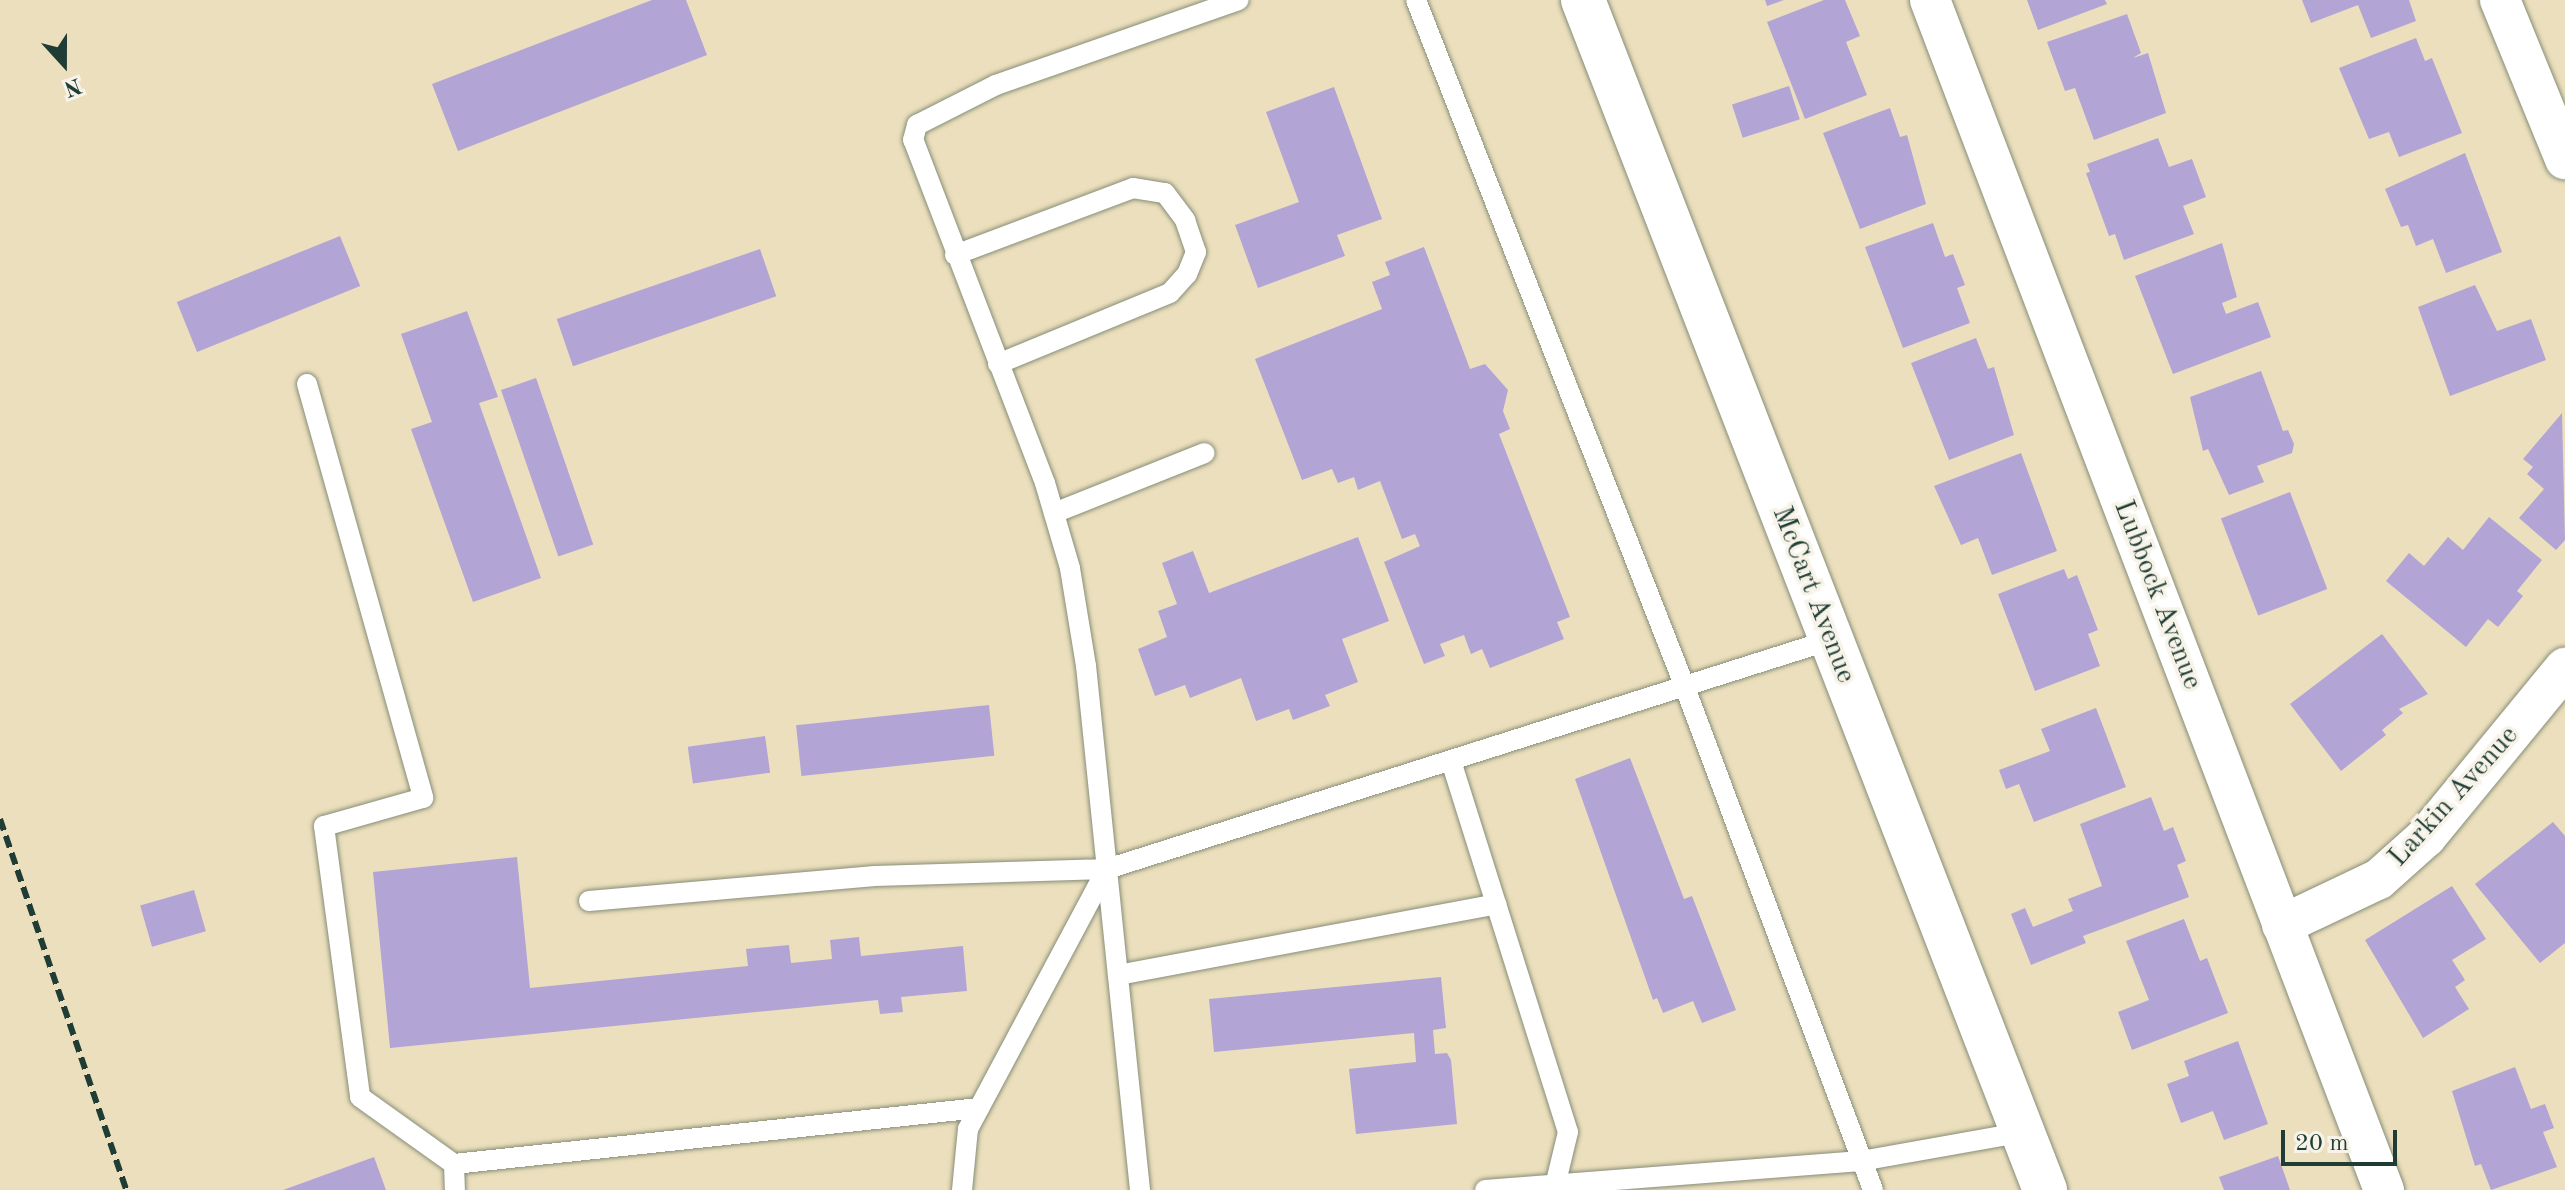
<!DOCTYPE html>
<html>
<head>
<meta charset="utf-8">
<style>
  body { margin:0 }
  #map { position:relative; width:2565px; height:1190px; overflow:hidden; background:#ecdfbd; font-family:"Old Standard TT",serif }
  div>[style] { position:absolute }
  .building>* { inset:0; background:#b3a4d6; transform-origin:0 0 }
  .roads { filter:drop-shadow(0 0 2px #868e78) drop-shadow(0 0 2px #868e78) }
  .service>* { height:20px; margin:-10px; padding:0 10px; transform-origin:10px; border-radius:10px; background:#fff }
  .minor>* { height:40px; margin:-20px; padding:0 20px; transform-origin:20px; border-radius:20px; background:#fff }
  .secondary>* { height:44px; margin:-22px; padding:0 22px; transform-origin:22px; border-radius:22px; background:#fff }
  .rail>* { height:6px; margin-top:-3px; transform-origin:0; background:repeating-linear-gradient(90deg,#1f3d34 0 12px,transparent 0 18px) }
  span { translate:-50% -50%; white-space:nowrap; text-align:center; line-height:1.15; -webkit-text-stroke:7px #f7f3e8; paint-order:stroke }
  .street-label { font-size:28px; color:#1f3d34 }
  .north { position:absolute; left:24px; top:24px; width:80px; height:80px; -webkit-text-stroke:6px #f7f3e8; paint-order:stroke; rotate:159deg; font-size:22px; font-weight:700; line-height:32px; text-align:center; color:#1f3d34 }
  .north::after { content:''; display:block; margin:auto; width:28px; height:36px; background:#1f3d34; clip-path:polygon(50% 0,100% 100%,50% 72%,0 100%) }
  .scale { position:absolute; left:2281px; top:1130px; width:116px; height:36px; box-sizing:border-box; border:4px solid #1f3d34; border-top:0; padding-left:10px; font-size:24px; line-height:28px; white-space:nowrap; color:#1f3d34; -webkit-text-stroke:6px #f7f3e8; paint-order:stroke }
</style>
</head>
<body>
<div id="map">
  <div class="building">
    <i style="clip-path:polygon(652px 0,686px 0,707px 55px,458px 151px,432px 84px)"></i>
    <i style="clip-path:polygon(1765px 0,1784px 0,1767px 6px)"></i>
    <i style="clip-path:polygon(1824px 0,1845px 0,1860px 36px,1846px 42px,1867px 95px,1805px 119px,1767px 22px)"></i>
    <i style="clip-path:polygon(2027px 0,2105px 0,2107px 4px,2038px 30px)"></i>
    <i style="clip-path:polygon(2302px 0,2409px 0,2416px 21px,2371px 38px,2358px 5px,2311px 23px)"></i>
    <i style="clip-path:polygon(2127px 14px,2141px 53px,2133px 58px,2148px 53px,2166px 113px,2094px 140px,2075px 88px,2065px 91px,2047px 42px)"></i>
    <i style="clip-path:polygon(2416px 38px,2425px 61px,2432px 58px,2462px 133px,2399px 157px,2389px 132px,2369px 139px,2339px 68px)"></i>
    <i style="left:1789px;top:86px;width:35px;height:60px;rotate:72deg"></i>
    <i style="clip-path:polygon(1334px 87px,1382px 219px,1337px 235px,1345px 256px,1258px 288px,1235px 225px,1299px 202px,1266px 112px)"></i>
    <i style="clip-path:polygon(1890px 108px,1900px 137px,1907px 135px,1926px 204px,1860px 229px,1823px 133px)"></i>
    <i style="clip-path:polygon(2158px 138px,2169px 167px,2192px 159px,2206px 197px,2183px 206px,2194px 234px,2124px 260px,2115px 234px,2109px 236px,2086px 173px,2090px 172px,2087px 164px)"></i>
    <i style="clip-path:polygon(2465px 153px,2502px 252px,2446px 273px,2433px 239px,2416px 246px,2408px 225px,2401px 227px,2385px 189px)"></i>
    <i style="clip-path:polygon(1933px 223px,1945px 257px,1953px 254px,1965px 285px,1957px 288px,1970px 323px,1903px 348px,1865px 247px)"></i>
    <i style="left:340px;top:236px;width:54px;height:176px;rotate:68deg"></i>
    <i style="clip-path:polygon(2222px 243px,2237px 297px,2222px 303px,2226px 314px,2258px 302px,2271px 337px,2173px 374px,2135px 276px)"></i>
    <i style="clip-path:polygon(1424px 247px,1470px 369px,1485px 364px,1508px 390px,1503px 411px,1510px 429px,1499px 434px,1570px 617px,1557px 622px,1564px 639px,1490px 668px,1482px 649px,1471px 654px,1464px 635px,1440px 644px,1445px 656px,1424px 664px,1384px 562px,1420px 546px,1415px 534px,1402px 539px,1380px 481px,1358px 490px,1354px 477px,1338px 483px,1332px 469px,1302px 480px,1255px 359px,1382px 309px,1372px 282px,1390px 275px,1385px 262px)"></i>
    <i style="left:760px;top:249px;width:50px;height:215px;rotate:71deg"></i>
    <i style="clip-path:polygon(2475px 285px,2497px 331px,2531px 319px,2546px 360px,2450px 396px,2418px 307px)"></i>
    <i style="clip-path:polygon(467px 311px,498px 397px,479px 403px,541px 578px,473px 602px,411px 429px,432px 422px,401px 334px)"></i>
    <i style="clip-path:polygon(1976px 338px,1988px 369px,1994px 367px,2014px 435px,1949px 460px,1911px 363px)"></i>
    <i style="clip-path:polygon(2261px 371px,2283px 431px,2288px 430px,2294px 444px,2292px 453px,2257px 466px,2264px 482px,2229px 495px,2208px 449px,2203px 451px,2190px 397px)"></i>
    <i style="left:536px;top:378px;width:176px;height:37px;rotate:71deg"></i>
    <i style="clip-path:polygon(2562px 413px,2565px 540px,2556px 550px,2519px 518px,2544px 489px,2527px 474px,2533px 467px,2523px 459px)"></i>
    <i style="clip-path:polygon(2021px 453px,2057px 551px,1992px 575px,1978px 538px,1961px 545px,1934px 486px)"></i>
    <i style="left:2290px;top:492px;width:104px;height:74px;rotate:69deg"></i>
    <i style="clip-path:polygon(2489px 517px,2542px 560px,2517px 591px,2523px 596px,2498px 627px,2488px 619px,2466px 647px,2386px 581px,2409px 553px,2424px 566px,2448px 537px,2463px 550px)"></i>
    <i style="clip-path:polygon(1358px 537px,1389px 621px,1342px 639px,1358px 682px,1325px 695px,1330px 706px,1293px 720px,1289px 709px,1256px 721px,1241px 678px,1190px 698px,1185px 685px,1155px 696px,1138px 649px,1167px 637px,1158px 611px,1177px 604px,1162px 563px,1193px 551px,1209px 593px)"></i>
    <i style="clip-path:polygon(2064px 569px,2068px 579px,2077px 575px,2098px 630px,2088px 634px,2100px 666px,2035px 691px,1998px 594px)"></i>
    <i style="clip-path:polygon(2382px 634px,2428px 694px,2399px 709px,2403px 713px,2382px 730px,2386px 735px,2341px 771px,2290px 704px)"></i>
    <i style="left:989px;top:705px;width:51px;height:194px;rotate:84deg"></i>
    <i style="clip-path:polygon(2096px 708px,2126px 787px,2034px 822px,2019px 784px,2006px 789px,1999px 770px,2050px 751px,2041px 729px)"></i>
    <i style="left:765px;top:736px;width:37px;height:78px;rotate:82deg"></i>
    <i style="clip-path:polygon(1630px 758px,1684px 899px,1692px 896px,1736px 1010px,1702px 1023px,1693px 1001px,1663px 1013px,1657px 998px,1653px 1000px,1575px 779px)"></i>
    <i style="clip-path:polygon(2151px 797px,2164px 831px,2173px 827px,2186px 861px,2177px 865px,2189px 897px,2083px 936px,2086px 943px,2031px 965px,2011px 914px,2025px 908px,2033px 927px,2073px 911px,2068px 899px,2102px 886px,2080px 824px)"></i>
    <i style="clip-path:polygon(2553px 822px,2565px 836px,2565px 943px,2540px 963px,2475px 884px)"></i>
    <i style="clip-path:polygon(517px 857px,530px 988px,748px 966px,746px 949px,789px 945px,791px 963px,832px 959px,830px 940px,859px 937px,861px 956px,963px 946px,967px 991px,901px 997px,903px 1012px,880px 1014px,878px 1000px,390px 1048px,373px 872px)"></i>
    <i style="clip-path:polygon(2452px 886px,2486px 939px,2452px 960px,2465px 980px,2455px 987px,2469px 1009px,2423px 1038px,2365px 940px)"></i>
    <i style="left:194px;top:890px;width:43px;height:56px;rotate:74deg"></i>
    <i style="clip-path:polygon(2184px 919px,2200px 961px,2207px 958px,2228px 1013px,2132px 1050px,2118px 1012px,2149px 1000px,2126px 941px)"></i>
    <i style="clip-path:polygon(1441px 977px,1446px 1028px,1433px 1030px,1435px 1054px,1447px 1053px,1451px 1060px,1457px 1124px,1356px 1134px,1349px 1069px,1416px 1062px,1414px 1033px,1214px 1052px,1209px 999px)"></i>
    <i style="clip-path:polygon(2238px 1041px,2268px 1124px,2224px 1140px,2213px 1111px,2181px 1123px,2167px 1084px,2189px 1076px,2184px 1061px)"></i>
    <i style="clip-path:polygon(2515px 1067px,2531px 1109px,2545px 1104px,2554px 1128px,2543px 1132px,2557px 1167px,2491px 1190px,2481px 1164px,2475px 1166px,2452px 1091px)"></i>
    <i style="clip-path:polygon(2278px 1156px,2290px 1190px,2224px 1190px,2219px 1177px)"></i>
    <i style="clip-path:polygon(374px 1157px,386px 1190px,283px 1190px)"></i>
  </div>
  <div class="roads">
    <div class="service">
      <i style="left:1416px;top:0;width:732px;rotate:68.62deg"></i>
      <i style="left:1683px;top:682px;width:542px;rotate:69.49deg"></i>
      <i style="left:955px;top:255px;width:190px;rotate:-20.6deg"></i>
      <i style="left:1133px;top:188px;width:32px;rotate:9deg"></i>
      <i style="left:1165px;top:193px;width:34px;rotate:53deg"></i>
      <i style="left:1185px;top:220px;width:34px;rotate:71deg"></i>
      <i style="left:1196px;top:252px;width:24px;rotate:112deg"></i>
      <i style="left:1187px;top:274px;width:25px;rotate:132deg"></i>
      <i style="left:1170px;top:293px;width:186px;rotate:157.6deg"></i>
      <i style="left:307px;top:384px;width:430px;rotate:74.3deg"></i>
      <i style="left:423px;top:798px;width:103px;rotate:164.2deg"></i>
      <i style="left:324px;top:826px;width:273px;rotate:82.4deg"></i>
      <i style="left:360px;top:1097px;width:115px;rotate:35.5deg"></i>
      <i style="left:454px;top:1164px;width:26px;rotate:88deg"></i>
      <i style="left:1054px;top:513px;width:162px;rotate:-21.7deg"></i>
      <i style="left:1451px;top:761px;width:389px;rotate:72.5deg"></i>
      <i style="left:1568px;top:1132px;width:60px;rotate:103.6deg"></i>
      <i style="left:589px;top:901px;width:287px;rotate:-5deg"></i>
      <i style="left:875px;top:876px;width:232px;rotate:-1.7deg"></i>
      <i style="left:1107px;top:869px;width:758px;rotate:-17.57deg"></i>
      <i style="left:1118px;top:975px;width:385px;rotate:-10.6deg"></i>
      <i style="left:454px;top:1164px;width:528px;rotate:-6.09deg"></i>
      <i style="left:962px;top:1190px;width:61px;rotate:-84.4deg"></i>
      <i style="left:968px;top:1129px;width:295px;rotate:-61.9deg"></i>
      <i style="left:1140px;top:1190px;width:527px;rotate:-95.88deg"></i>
      <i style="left:1086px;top:666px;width:99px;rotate:-99.3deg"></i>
      <i style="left:1070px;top:568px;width:89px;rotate:-106.4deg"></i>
      <i style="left:1045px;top:483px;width:368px;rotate:-111deg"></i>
      <i style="left:913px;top:140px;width:16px;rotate:-75deg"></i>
      <i style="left:917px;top:125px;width:89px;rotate:-26.9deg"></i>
      <i style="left:996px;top:85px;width:257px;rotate:-19.3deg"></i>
      <i style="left:1485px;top:1190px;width:377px;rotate:-4.4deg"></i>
      <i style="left:1861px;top:1161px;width:165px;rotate:-10.1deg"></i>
    </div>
    <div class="minor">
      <i style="left:1930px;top:0;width:1274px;rotate:69.12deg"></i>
      <i style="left:2500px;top:0;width:172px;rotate:67.8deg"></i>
      <i style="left:2282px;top:925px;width:107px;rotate:-25.4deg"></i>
      <i style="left:2379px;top:879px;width:63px;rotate:-41.8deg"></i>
      <i style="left:2426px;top:837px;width:219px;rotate:-50.6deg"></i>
    </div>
    <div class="secondary">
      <i style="left:1583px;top:0;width:1277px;rotate:68.78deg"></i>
    </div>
  </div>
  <div class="rail">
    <i style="left:0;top:819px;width:392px;rotate:71.2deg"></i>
  </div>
  <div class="street-label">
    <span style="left:1813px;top:595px;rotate:69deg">McCart Avenue</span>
    <span style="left:2157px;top:595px;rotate:69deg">Lubbock Avenue</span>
    <span style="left:2454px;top:797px;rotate:-48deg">Larkin Avenue</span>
  </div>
  <div class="north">N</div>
  <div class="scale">20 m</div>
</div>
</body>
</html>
